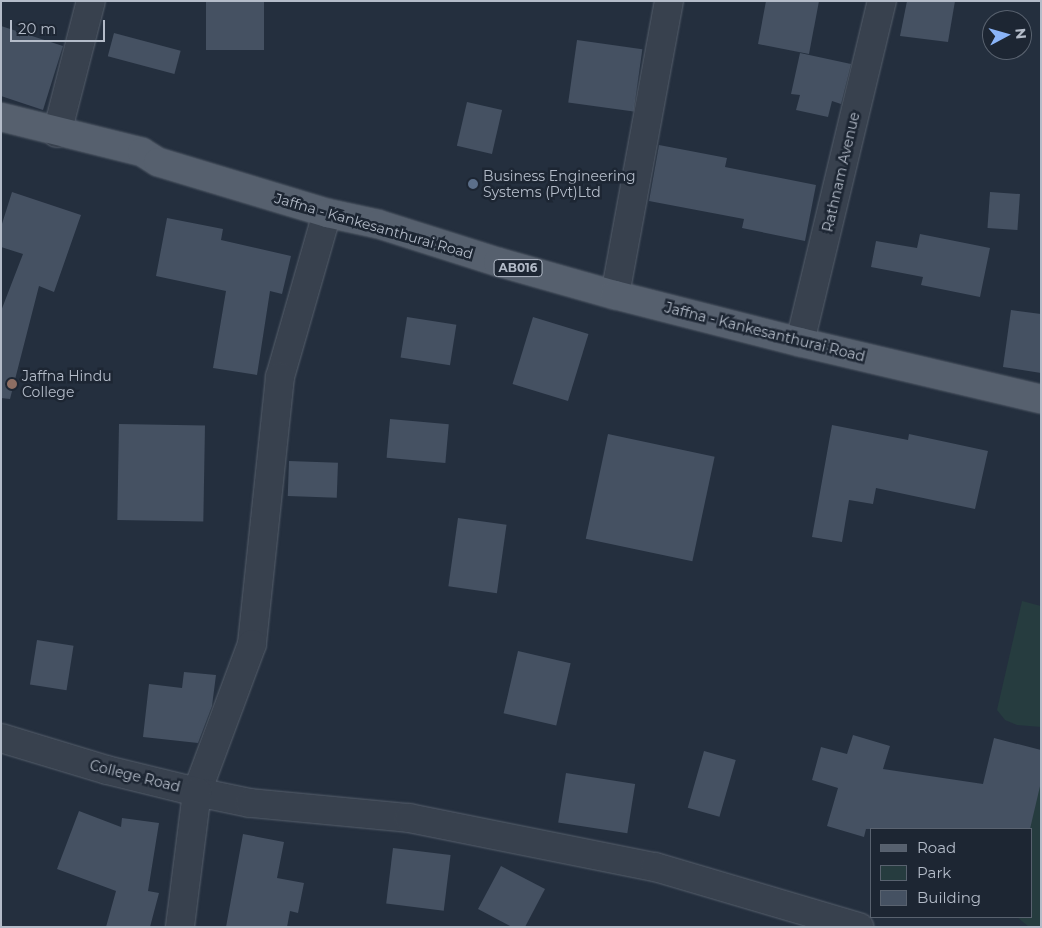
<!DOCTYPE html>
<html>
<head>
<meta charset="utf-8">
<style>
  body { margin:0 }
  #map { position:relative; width:1042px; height:928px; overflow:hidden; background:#242f3e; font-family:Montserrat,sans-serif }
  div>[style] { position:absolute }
  .green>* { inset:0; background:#263c3f }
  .building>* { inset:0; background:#455162; transform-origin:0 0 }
  .roads { filter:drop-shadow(0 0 1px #565f6c) drop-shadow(0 0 1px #565f6c) }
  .minor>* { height:28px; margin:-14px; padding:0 14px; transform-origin:14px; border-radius:14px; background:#38414e }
  .major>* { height:28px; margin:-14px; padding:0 14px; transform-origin:14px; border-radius:14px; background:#56606e }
  .dots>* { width:14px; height:14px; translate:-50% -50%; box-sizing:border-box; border:2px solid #1d2633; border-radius:50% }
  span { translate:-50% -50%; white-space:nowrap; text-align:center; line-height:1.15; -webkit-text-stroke:5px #1d2633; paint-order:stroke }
  .shield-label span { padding:1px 4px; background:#1d2633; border:1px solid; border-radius:4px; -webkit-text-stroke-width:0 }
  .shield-label { font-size:12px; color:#b4bcc9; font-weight:700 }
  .street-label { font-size:14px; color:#b4bcc9 }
  .poi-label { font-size:14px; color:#b4bcc9 }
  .left { translate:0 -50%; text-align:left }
  .frame { position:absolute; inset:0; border:2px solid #b4bcc9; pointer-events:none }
  .legend { position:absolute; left:870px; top:828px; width:162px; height:90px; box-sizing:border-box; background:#1d2633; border:1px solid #59626f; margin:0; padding:6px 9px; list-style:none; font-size:15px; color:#b4bcc9 }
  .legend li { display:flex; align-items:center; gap:10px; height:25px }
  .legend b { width:25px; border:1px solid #59626f }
  .north { position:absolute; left:982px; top:10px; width:50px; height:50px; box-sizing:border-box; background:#1d2633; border:1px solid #59626f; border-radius:50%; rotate:84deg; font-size:14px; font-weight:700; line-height:20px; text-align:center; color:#b4bcc9 }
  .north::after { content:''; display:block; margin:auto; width:18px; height:22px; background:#8ab4f8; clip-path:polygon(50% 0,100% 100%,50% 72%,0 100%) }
  .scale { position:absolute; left:10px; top:20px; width:95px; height:22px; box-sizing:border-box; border:2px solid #b4bcc9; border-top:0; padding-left:6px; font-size:15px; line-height:18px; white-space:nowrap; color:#b4bcc9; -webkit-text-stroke:4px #1d2633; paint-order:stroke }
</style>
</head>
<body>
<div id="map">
  <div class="green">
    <i style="clip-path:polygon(1022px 601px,1041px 606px,1041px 727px,1017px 725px,1005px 720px,997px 710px)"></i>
    <i style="clip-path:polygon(1041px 761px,1041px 927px,1029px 927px,1017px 917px,1031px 917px,1031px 829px,1027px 829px)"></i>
  </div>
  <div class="building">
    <i style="left:206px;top:1px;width:58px;height:49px"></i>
    <i style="clip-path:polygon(766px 1px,819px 1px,809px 54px,758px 44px)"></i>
    <i style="clip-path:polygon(907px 1px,955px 1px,948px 42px,900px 36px)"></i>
    <i style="clip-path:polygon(1px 26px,63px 46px,43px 110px,1px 96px)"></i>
    <i style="left:114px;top:33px;width:69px;height:24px;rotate:15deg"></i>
    <i style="left:577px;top:40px;width:66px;height:63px;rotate:8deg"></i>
    <i style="clip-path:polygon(800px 53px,851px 64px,841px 104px,832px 101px,828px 117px,796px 110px,800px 95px,791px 94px)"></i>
    <i style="left:467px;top:102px;width:36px;height:45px;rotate:13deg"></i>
    <i style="clip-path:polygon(659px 145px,727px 158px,725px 167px,816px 185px,805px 241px,742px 228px,744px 219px,649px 201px)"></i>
    <i style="clip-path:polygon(12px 192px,81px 215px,54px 292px,39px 286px,10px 399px,1px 398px,1px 311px,23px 254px,1px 247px,1px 227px)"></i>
    <i style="left:990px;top:192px;width:30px;height:36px;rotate:4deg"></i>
    <i style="clip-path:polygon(167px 218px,223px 229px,221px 240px,291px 256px,282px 294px,270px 291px,257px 375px,213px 368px,226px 291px,156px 276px)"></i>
    <i style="clip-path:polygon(920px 234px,990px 248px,980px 297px,921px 285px,923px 277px,871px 267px,876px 241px,917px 248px)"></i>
    <i style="clip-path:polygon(1011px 310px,1041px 314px,1041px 373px,1003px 367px)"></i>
    <i style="left:407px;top:317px;width:50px;height:41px;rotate:9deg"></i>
    <i style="left:533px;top:317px;width:58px;height:70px;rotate:17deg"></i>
    <i style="left:390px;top:419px;width:59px;height:39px;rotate:5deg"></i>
    <i style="left:119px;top:424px;width:86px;height:96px;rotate:1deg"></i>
    <i style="clip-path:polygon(832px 425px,908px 440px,909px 434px,988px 451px,975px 509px,876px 488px,873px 504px,849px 500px,842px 542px,812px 537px)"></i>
    <i style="left:608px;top:434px;width:109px;height:107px;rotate:12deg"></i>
    <i style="left:289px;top:461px;width:49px;height:35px;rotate:2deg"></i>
    <i style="left:458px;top:518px;width:49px;height:69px;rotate:8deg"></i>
    <i style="left:37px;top:640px;width:37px;height:45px;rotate:9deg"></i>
    <i style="left:518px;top:651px;width:54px;height:64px;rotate:13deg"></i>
    <i style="clip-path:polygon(184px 672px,216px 675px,212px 706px,198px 743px,143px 737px,149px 684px,182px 688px)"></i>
    <i style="clip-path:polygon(853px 735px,890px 746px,883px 769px,983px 784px,994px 738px,1041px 750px,1041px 782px,1030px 829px,866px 829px,864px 837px,827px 826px,838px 788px,812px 780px,821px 747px,847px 754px)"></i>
    <i style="left:704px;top:751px;width:33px;height:59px;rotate:16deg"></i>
    <i style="left:566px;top:773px;width:70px;height:50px;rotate:9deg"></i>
    <i style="clip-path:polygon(79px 811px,121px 827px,122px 818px,159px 823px,148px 891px,159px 893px,150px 927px,106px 927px,116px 891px,57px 869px)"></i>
    <i style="clip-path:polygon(243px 834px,284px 842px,277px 878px,304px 883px,298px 913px,290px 911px,287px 927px,226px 927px)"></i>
    <i style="left:393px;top:848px;width:58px;height:56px;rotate:7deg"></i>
    <i style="clip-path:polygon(501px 866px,545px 889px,525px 927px,512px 927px,478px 909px)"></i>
  </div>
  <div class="roads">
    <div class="minor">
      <i style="left:57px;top:133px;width:136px;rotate:-75.6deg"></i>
      <i style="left:327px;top:213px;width:171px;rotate:106deg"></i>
      <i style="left:280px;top:377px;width:268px;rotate:96deg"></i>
      <i style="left:252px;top:644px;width:158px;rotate:110.4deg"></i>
      <i style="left:197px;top:792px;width:54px;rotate:11.7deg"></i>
      <i style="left:250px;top:803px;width:160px;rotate:5.4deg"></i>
      <i style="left:409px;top:818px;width:251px;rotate:11.3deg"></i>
      <i style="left:655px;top:867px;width:213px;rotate:16.4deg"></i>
      <i style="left:615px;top:295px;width:299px;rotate:-79.6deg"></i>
      <i style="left:800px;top:342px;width:351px;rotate:-76.5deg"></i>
      <i style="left:1px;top:738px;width:111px;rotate:16.8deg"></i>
      <i style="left:107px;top:770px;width:93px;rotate:13.7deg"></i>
      <i style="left:197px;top:792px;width:136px;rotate:97.2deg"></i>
    </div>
    <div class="major">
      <i style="left:1px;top:117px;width:145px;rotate:13.9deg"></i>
      <i style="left:142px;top:152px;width:19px;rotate:32deg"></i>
      <i style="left:158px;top:162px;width:177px;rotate:16.8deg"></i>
      <i style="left:327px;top:213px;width:52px;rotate:12.2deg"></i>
      <i style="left:378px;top:224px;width:126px;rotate:17.6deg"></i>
      <i style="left:498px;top:262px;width:122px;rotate:15.8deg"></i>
      <i style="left:615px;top:295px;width:191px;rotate:14.3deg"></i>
      <i style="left:800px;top:342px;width:248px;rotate:13.3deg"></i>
    </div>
  </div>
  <div class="dots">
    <i style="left:473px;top:184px;background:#5c6f8a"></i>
    <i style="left:12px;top:384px;background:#8d6e63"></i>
  </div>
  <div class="shield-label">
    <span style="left:518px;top:268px">AB016</span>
  </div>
  <div class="street-label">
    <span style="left:841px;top:172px;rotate:-77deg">Rathnam Avenue</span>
    <span style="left:374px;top:226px;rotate:16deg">Jaffna - Kankesanthurai Road</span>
    <span style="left:765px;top:332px;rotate:14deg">Jaffna - Kankesanthurai Road</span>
    <span style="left:135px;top:776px;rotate:14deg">College Road</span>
  </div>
  <div class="poi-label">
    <span class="left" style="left:483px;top:184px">Business Engineering<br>Systems (Pvt)Ltd</span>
    <span class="left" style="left:22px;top:384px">Jaffna Hindu<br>College</span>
  </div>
  <div class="frame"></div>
  <ul class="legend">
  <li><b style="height:6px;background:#56606e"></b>Road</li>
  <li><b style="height:14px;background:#263c3f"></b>Park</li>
  <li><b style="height:14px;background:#455162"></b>Building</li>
  </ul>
  <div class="north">N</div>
  <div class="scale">20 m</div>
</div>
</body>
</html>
